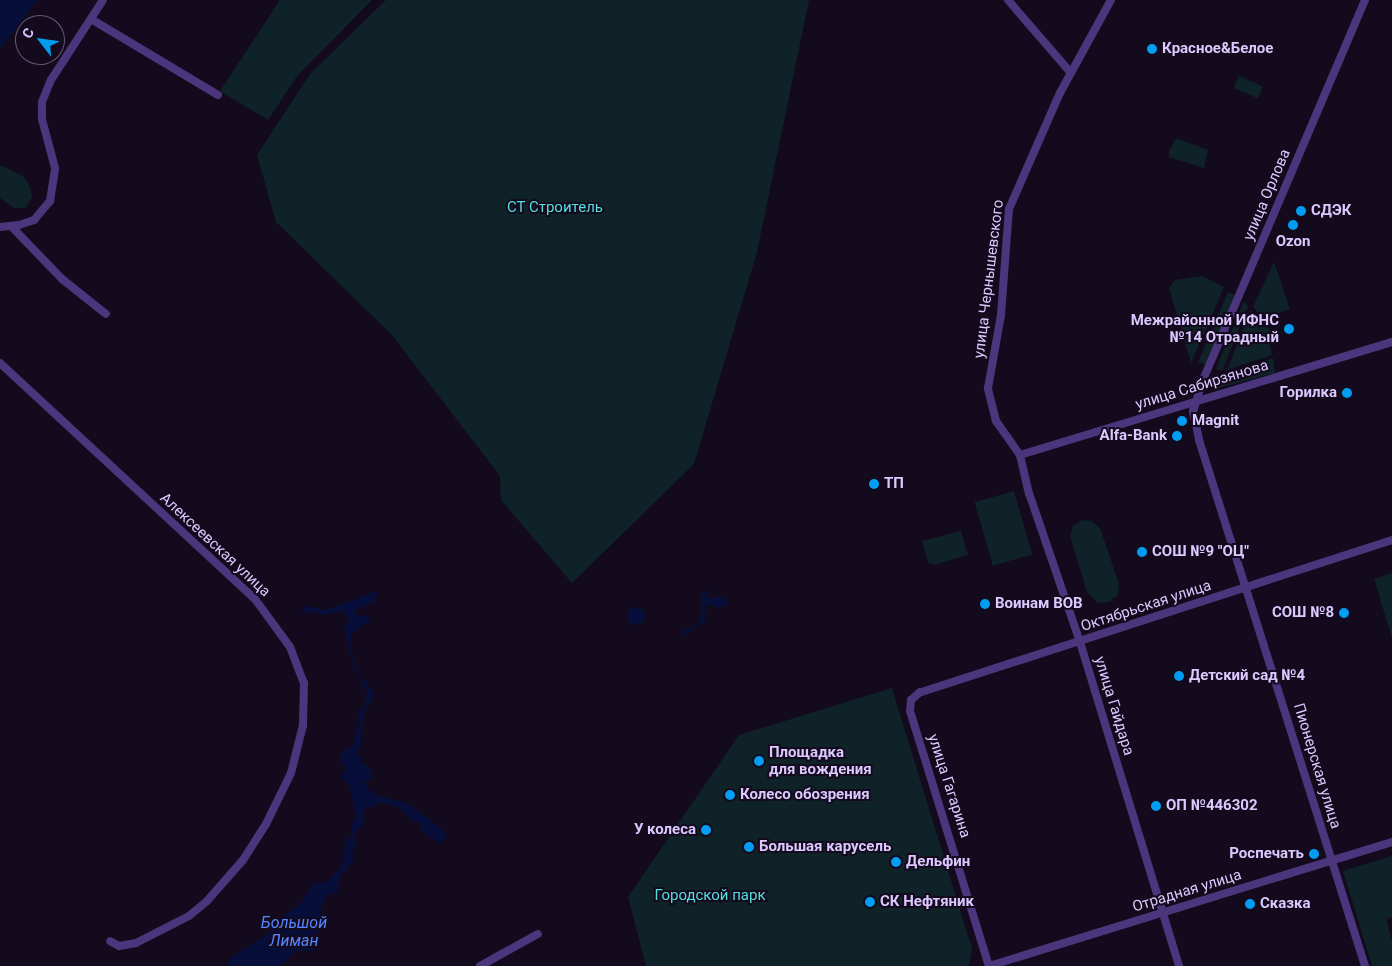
<!DOCTYPE html>
<html>
<head>
<meta charset="utf-8">
<style>
  body { margin:0 }
  #map { position:relative; width:1392px; height:966px; overflow:hidden; background:#130b1d; font-family:Roboto,sans-serif }
  div>[style] { position:absolute }
  .green>* { inset:0; background:#0f2227; transform-origin:0 0 }
  .water>* { inset:0; background:#080e3a }
  .round { border-radius:50% }
  .minor>* { height:8px; margin:-4px; padding:0 4px; transform-origin:4px; border-radius:4px; background:#4b367d }
  .dots>* { width:14px; height:14px; translate:-50% -50%; box-sizing:border-box; border:2px solid #130b1d; border-radius:50% }
  span { translate:-50% -50%; white-space:nowrap; text-align:center; line-height:1.15; -webkit-text-stroke:4px #130b1d; paint-order:stroke }
  .poi-label { font-size:15px; color:#dcc8ff; font-weight:700 }
  .left { translate:0 -50%; text-align:left }
  .right { translate:-100% -50%; text-align:right }
  .street-label { font-size:15px; color:#dcc8ff }
  .park-label { font-size:15px; color:#54dedf }
  .water-label { font-size:16px; color:#5686ff; font-style:italic }
  .north { position:absolute; left:15px; top:15px; width:50px; height:50px; box-sizing:border-box; background:#130b1d; border:1px solid #635777; border-radius:50%; rotate:300deg; font-size:14px; font-weight:700; line-height:20px; text-align:center; color:#dcc8ff }
  .north::after { content:''; display:block; margin:auto; width:18px; height:22px; background:#009df3; clip-path:polygon(50% 0,100% 100%,50% 72%,0 100%) }
</style>
</head>
<body>
<div id="map">
  <div class="green">
    <i style="clip-path:polygon(280px 0,372px 0,297px 76px,268px 120px,220px 91px)"></i>
    <i style="clip-path:polygon(386px 0,809px 0,757px 252px,694px 464px,572px 583px,501px 500px,500px 476px,392px 335px,276px 222px,257px 155px,310px 74px)"></i>
    <i style="left:1239px;top:76px;width:26px;height:13px;rotate:23deg"></i>
    <i style="clip-path:polygon(1176px 138px,1208px 150px,1204px 168px,1169px 157px,1169px 151px)"></i>
    <i style="clip-path:polygon(0 165px,23px 176px,30px 187px,32px 197px,26px 208px,14px 208px,0 198px)"></i>
    <i style="clip-path:polygon(1274px 262px,1290px 309px,1263px 318px,1253px 307px)"></i>
    <i style="clip-path:polygon(1202px 276px,1224px 287px,1191px 363px,1169px 288px,1175px 280px)"></i>
    <i style="left:1228px;top:292px;width:8px;height:76px;rotate:23deg"></i>
    <i style="clip-path:polygon(1244px 301px,1248px 306px,1222px 371px,1216px 369px)"></i>
    <i style="clip-path:polygon(1251px 310px,1270px 330px,1267px 334px,1272px 355px,1227px 370px)"></i>
    <i style="clip-path:polygon(1273px 358px,1275px 373px,1219px 388px,1224px 375px)"></i>
    <i style="left:1014px;top:491px;width:66px;height:41px;rotate:74deg"></i>
    <i style="clip-path:polygon(1082px 520px,1092px 521px,1100px 528px,1119px 584px,1118px 595px,1109px 602px,1098px 603px,1087px 592px,1070px 536px,1073px 526px)"></i>
    <i style="clip-path:polygon(961px 531px,968px 555px,934px 565px,928px 562px,922px 541px)"></i>
    <i style="clip-path:polygon(1392px 573px,1392px 638px,1374px 579px)"></i>
    <i style="clip-path:polygon(892px 688px,972px 949px,969px 966px,646px 966px,628px 897px,739px 735px)"></i>
    <i style="clip-path:polygon(1392px 856px,1392px 917px,1386px 919px,1392px 941px,1392px 966px,1372px 966px,1343px 871px)"></i>
  </div>
  <div class="water">
    <i style="clip-path:polygon(0 0,37px 0,0 49px)"></i>
    <i style="clip-path:polygon(706px 589px,707px 598px,726px 597px,727px 605px,719px 608px,706px 604px,705px 621px,684px 636px,684px 629px,689px 630px,699px 622px,702px 610px,701px 593px)"></i>
    <i style="clip-path:polygon(377px 591px,376px 601px,354px 611px,358px 616px,369px 615px,370px 620px,352px 633px,350px 641px,355px 667px,375px 695px,363px 715px,361px 746px,356px 753px,362px 756px,361px 763px,369px 767px,373px 777px,364px 783px,373px 794px,407px 803px,446px 832px,447px 837px,440px 844px,422px 831px,420px 822px,413px 822px,400px 808px,389px 804px,380px 803px,363px 810px,363px 825px,353px 836px,357px 843px,352px 851px,354px 859px,339px 879px,338px 892px,326px 896px,322px 904px,320px 930px,312px 937px,314px 951px,295px 951px,281px 966px,227px 966px,230px 958px,268px 934px,284px 915px,300px 904px,314px 883px,327px 882px,342px 865px,345px 842px,352px 835px,352px 824px,356px 817px,349px 784px,341px 777px,346px 769px,341px 762px,342px 752px,354px 745px,355px 732px,359px 726px,358px 713px,365px 705px,367px 690px,361px 686px,361px 677px,354px 671px,344px 628px,349px 621px,344px 611px,321px 615px,313px 611px,303px 614px,301px 610px,306px 606px,325px 610px)"></i>
    <i class="round" style="left:627px;top:607px;width:18px;height:18px"></i>
  </div>
  <div class="minor">
    <i style="left:1008px;top:0;width:96px;rotate:49.2deg"></i>
    <i style="left:1365px;top:0;width:412px;rotate:113.1deg"></i>
    <i style="left:1203px;top:379px;width:34px;rotate:107deg"></i>
    <i style="left:1193px;top:411px;width:30px;rotate:78deg"></i>
    <i style="left:1199px;top:440px;width:552px;rotate:72.48deg"></i>
    <i style="left:91px;top:19px;width:148px;rotate:30.9deg"></i>
    <i style="left:11px;top:226px;width:74px;rotate:46.1deg"></i>
    <i style="left:62px;top:279px;width:56px;rotate:38.5deg"></i>
    <i style="left:0;top:227px;width:19px;rotate:-6deg"></i>
    <i style="left:19px;top:225px;width:16px;rotate:-18deg"></i>
    <i style="left:34px;top:220px;width:25px;rotate:-50deg"></i>
    <i style="left:50px;top:201px;width:33px;rotate:-81deg"></i>
    <i style="left:55px;top:168px;width:51px;rotate:-104.9deg"></i>
    <i style="left:42px;top:119px;width:17px;rotate:-90deg"></i>
    <i style="left:42px;top:102px;width:24px;rotate:-68deg"></i>
    <i style="left:51px;top:80px;width:95px;rotate:-57deg"></i>
    <i style="left:0;top:363px;width:347px;rotate:42.8deg"></i>
    <i style="left:255px;top:599px;width:59px;rotate:53.9deg"></i>
    <i style="left:290px;top:647px;width:39px;rotate:69deg"></i>
    <i style="left:304px;top:683px;width:42px;rotate:91.4deg"></i>
    <i style="left:303px;top:725px;width:49px;rotate:104deg"></i>
    <i style="left:291px;top:773px;width:57px;rotate:116.1deg"></i>
    <i style="left:266px;top:824px;width:43px;rotate:122.6deg"></i>
    <i style="left:243px;top:860px;width:55px;rotate:131.3deg"></i>
    <i style="left:207px;top:901px;width:23px;rotate:140deg"></i>
    <i style="left:189px;top:916px;width:59px;rotate:153deg"></i>
    <i style="left:136px;top:943px;width:17px;rotate:170deg"></i>
    <i style="left:119px;top:946px;width:10px;rotate:-151deg"></i>
    <i style="left:1020px;top:455px;width:39px;rotate:77deg"></i>
    <i style="left:1029px;top:493px;width:157px;rotate:71.1deg"></i>
    <i style="left:1080px;top:642px;width:339px;rotate:73deg"></i>
    <i style="left:1020px;top:455px;width:42px;rotate:-125.2deg"></i>
    <i style="left:996px;top:421px;width:34px;rotate:-104deg"></i>
    <i style="left:988px;top:388px;width:74px;rotate:-79.9deg"></i>
    <i style="left:1001px;top:315px;width:106px;rotate:-85.7deg"></i>
    <i style="left:1009px;top:209px;width:127px;rotate:-66.3deg"></i>
    <i style="left:1060px;top:93px;width:106px;rotate:-61.3deg"></i>
    <i style="left:1020px;top:455px;width:389px;rotate:-16.9deg"></i>
    <i style="left:1392px;top:540px;width:496px;rotate:162.1deg"></i>
    <i style="left:920px;top:692px;width:12px;rotate:138deg"></i>
    <i style="left:911px;top:700px;width:11px;rotate:95deg"></i>
    <i style="left:910px;top:711px;width:267px;rotate:72.8deg"></i>
    <i style="left:989px;top:966px;width:422px;rotate:-17.1deg"></i>
    <i style="left:480px;top:966px;width:66px;rotate:-28.9deg"></i>
  </div>
  <div class="dots">
    <i style="left:1152px;top:49px;background:#009df3"></i>
    <i style="left:1301px;top:211px;background:#009df3"></i>
    <i style="left:1293px;top:225px;background:#009df3"></i>
    <i style="left:1289px;top:329px;background:#009df3"></i>
    <i style="left:1347px;top:393px;background:#009df3"></i>
    <i style="left:1182px;top:421px;background:#009df3"></i>
    <i style="left:1177px;top:436px;background:#009df3"></i>
    <i style="left:874px;top:484px;background:#009df3"></i>
    <i style="left:1142px;top:552px;background:#009df3"></i>
    <i style="left:985px;top:604px;background:#009df3"></i>
    <i style="left:1344px;top:613px;background:#009df3"></i>
    <i style="left:1179px;top:676px;background:#009df3"></i>
    <i style="left:759px;top:761px;background:#009df3"></i>
    <i style="left:730px;top:795px;background:#009df3"></i>
    <i style="left:1156px;top:806px;background:#009df3"></i>
    <i style="left:706px;top:830px;background:#009df3"></i>
    <i style="left:749px;top:847px;background:#009df3"></i>
    <i style="left:1314px;top:854px;background:#009df3"></i>
    <i style="left:896px;top:862px;background:#009df3"></i>
    <i style="left:870px;top:902px;background:#009df3"></i>
    <i style="left:1250px;top:904px;background:#009df3"></i>
  </div>
  <div class="poi-label">
    <span class="left" style="left:1162px;top:49px">Красное&amp;Белое</span>
    <span class="left" style="left:1311px;top:211px">СДЭК</span>
    <span style="left:1293px;top:242px">Ozon</span>
    <span class="right" style="left:1279px;top:329px">Межрайонной ИФНС<br>№14 Отрадный</span>
    <span class="right" style="left:1337px;top:393px">Горилка</span>
    <span class="left" style="left:1192px;top:421px">Magnit</span>
    <span class="right" style="left:1167px;top:436px">Alfa-Bank</span>
    <span class="left" style="left:884px;top:484px">ТП</span>
    <span class="left" style="left:1152px;top:552px">СОШ №9 "ОЦ"</span>
    <span class="left" style="left:995px;top:604px">Воинам ВОВ</span>
    <span class="right" style="left:1334px;top:613px">СОШ №8</span>
    <span class="left" style="left:1189px;top:676px">Детский сад №4</span>
    <span class="left" style="left:769px;top:761px">Площадка<br>для вождения</span>
    <span class="left" style="left:740px;top:795px">Колесо обозрения</span>
    <span class="left" style="left:1166px;top:806px">ОП №446302</span>
    <span class="right" style="left:696px;top:830px">У колеса</span>
    <span class="left" style="left:759px;top:847px">Большая карусель</span>
    <span class="right" style="left:1304px;top:854px">Роспечать</span>
    <span class="left" style="left:906px;top:862px">Дельфин</span>
    <span class="left" style="left:880px;top:902px">СК Нефтяник</span>
    <span class="left" style="left:1260px;top:904px">Сказка</span>
  </div>
  <div class="street-label">
    <span style="left:1267px;top:195px;rotate:-67deg">улица Орлова</span>
    <span style="left:989px;top:279px;rotate:-83deg">улица Чернышевского</span>
    <span style="left:1202px;top:385px;rotate:-17deg">улица Сабирзянова</span>
    <span style="left:215px;top:545px;rotate:43deg">Алексеевская улица</span>
    <span style="left:1146px;top:606px;rotate:-18deg">Октябрьская улица</span>
    <span style="left:1114px;top:706px;rotate:73deg">улица Гайдара</span>
    <span style="left:1317px;top:766px;rotate:73deg">Пионерская улица</span>
    <span style="left:949px;top:786px;rotate:72deg">улица Гагарина</span>
    <span style="left:1187px;top:891px;rotate:-17deg">Отрадная улица</span>
  </div>
  <div class="park-label">
    <span style="left:555px;top:208px">СТ Строитель</span>
    <span style="left:710px;top:896px">Городской парк</span>
  </div>
  <div class="water-label">
    <span style="left:294px;top:932px">Большой<br>Лиман</span>
  </div>
  <div class="north">С</div>
</div>
</body>
</html>
